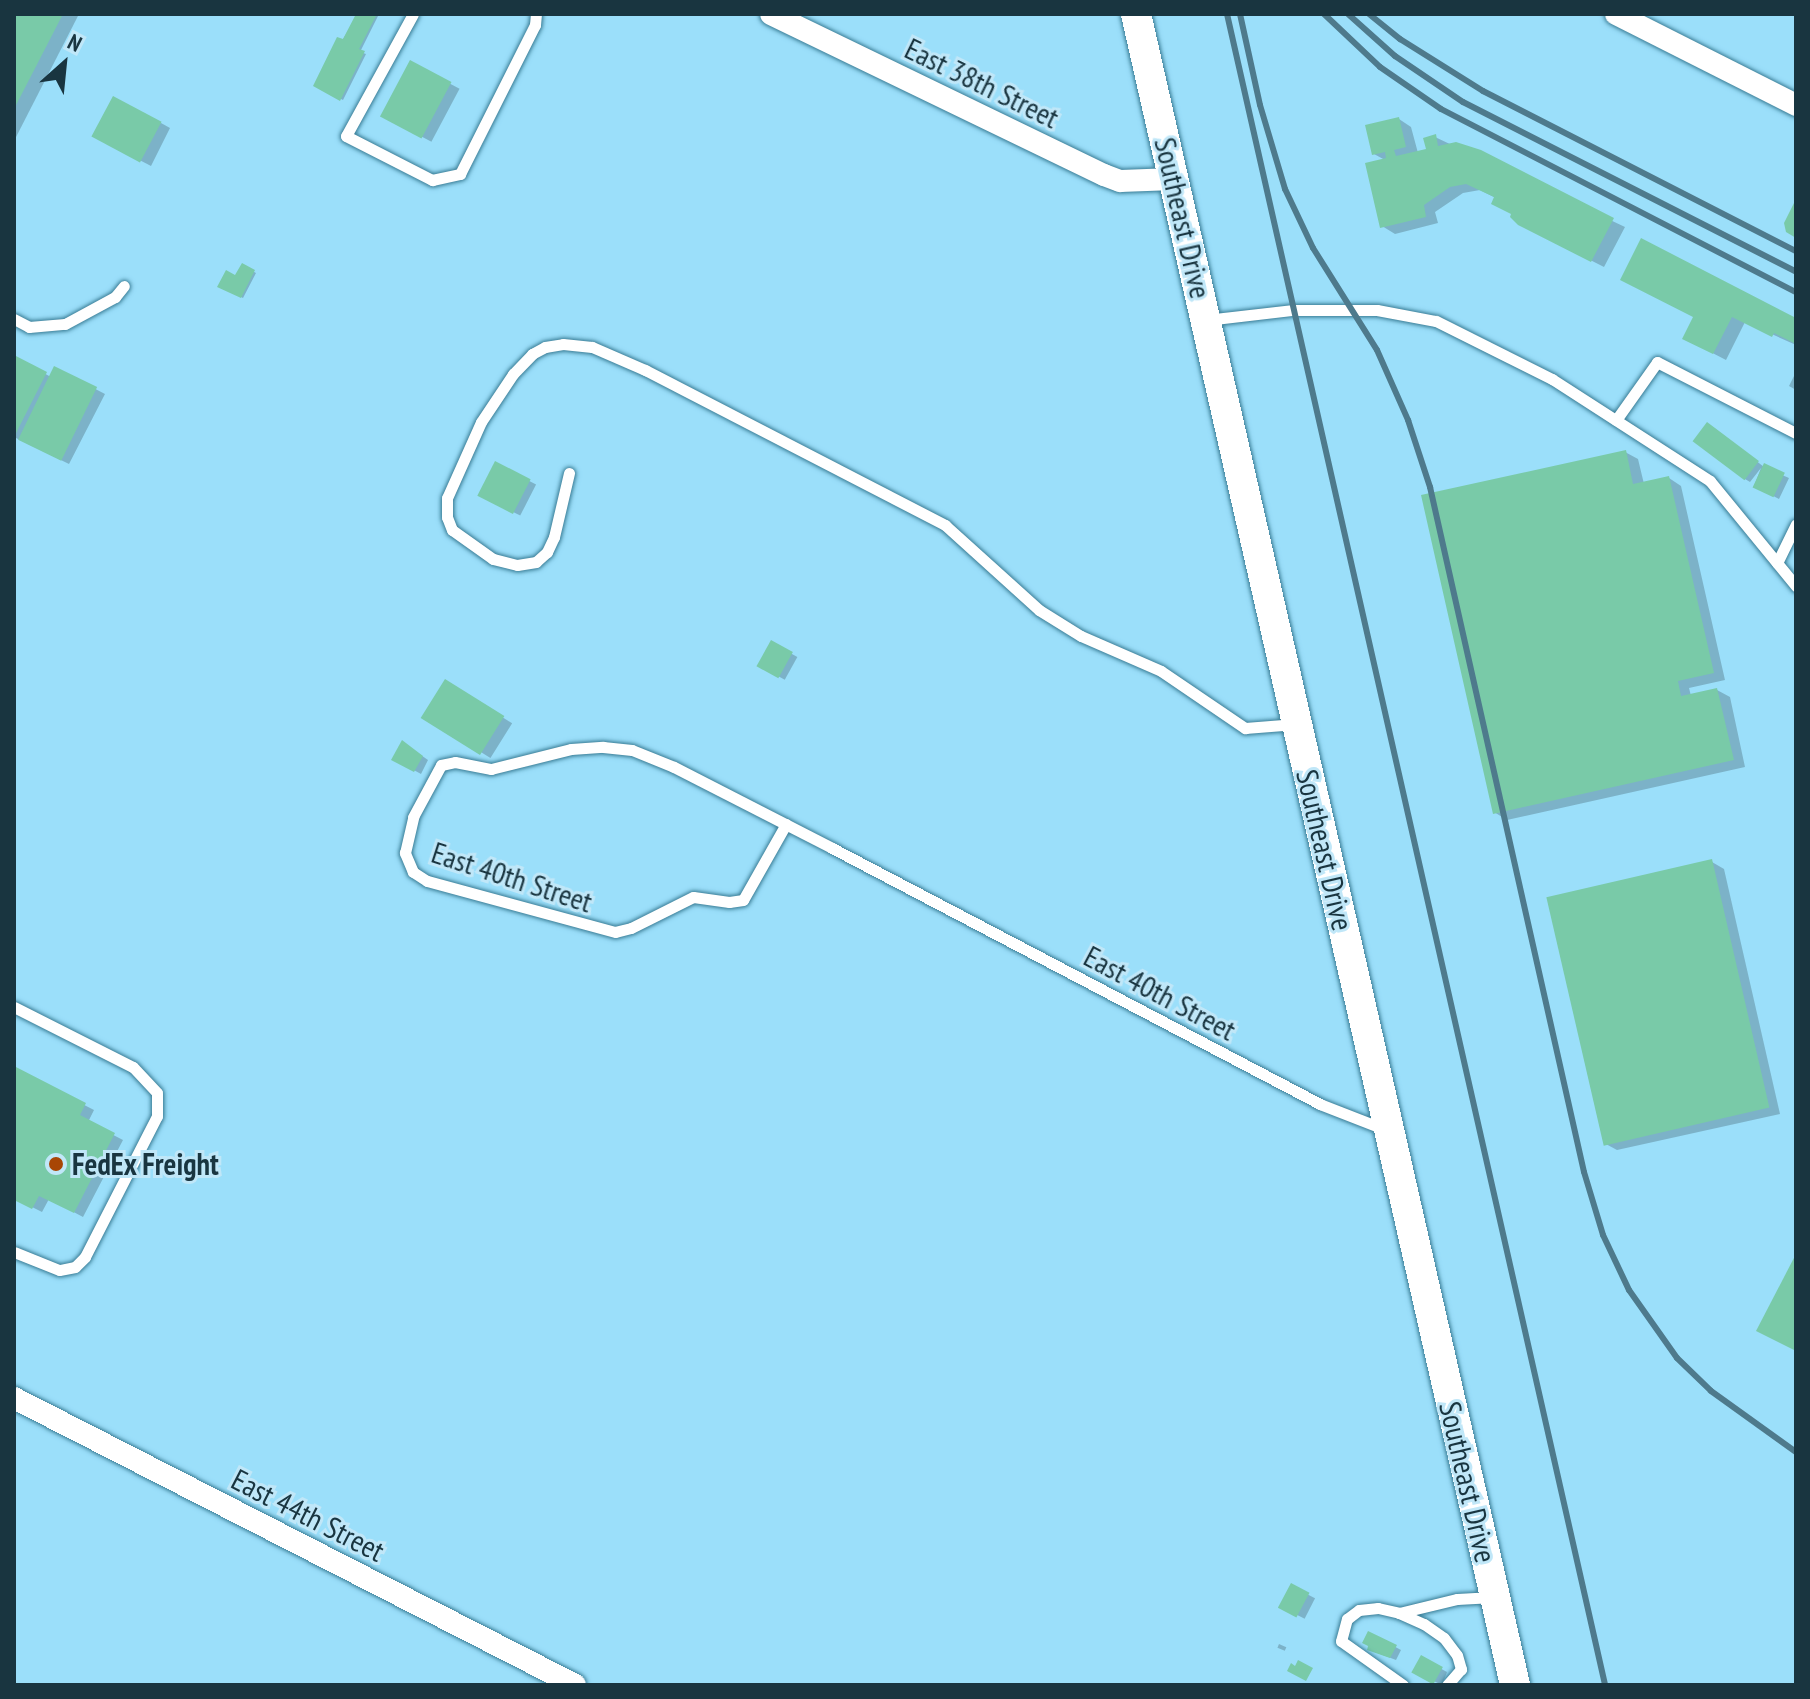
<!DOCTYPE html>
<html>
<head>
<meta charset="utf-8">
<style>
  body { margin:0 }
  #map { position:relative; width:1810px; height:1699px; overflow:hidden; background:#9bdffa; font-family:"PT Sans Narrow",sans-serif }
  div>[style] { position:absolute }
  .shadow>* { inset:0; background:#0003; transform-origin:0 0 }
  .building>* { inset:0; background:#79caa8; transform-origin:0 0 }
  .roads { filter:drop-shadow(0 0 2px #397c95) drop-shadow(0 0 2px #397c95) }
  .lane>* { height:11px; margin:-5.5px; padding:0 5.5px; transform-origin:5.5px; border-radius:5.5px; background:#fff }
  .street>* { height:22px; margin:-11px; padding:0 11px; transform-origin:11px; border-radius:11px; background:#fff }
  .secondary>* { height:30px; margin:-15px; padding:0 15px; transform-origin:15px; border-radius:15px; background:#fff }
  .rail>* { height:6px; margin:-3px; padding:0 3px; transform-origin:3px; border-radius:3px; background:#4e7a8c }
  .dots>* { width:22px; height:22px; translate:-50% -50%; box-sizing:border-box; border:4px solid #c0e7f8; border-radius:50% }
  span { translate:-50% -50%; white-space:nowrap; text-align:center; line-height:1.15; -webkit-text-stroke:6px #c0e7f8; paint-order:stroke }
  .street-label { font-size:30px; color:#193540 }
  .poi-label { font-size:30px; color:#193540; font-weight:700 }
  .left { translate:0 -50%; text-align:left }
  .frame { position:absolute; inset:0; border:16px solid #193540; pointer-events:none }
  .north { position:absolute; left:24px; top:24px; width:80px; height:80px; -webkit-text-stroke:6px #c0e7f8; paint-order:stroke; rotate:27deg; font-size:22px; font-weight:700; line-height:32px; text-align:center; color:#193540 }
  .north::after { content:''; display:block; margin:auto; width:28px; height:36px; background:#193540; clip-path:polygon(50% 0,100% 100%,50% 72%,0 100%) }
</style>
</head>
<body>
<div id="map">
  <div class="shadow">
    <i style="clip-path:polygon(14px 14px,79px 14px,14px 141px)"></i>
    <i style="clip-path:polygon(358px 14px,379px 14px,360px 52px,366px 54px,343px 100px,315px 86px)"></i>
    <i style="left:411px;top:63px;width:55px;height:60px;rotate:28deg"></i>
    <i style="clip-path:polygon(1399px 119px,1411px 127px,1418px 153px,1428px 150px,1435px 137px,1625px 227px,1604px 267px,1533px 231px,1496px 198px,1480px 190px,1463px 193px,1435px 212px,1438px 223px,1395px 234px,1382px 226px,1385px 160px,1374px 154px)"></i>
    <i style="clip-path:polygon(161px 123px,170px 128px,151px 166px,103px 141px)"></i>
    <i style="clip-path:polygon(1642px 241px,1796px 320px,1796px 345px,1745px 322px,1726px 360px,1697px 345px,1695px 317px)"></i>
    <i style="clip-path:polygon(243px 266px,256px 273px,243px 298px,220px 286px,236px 278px)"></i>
    <i style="clip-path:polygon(14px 357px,51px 377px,55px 368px,105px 394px,69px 464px,14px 437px)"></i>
    <i style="clip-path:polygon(1796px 372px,1796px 390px,1789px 386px)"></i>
    <i style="clip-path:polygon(1713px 427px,1764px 467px,1789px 478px,1779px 499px,1754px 486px,1761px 468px,1750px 482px,1745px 479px)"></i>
    <i style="clip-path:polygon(1625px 452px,1638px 459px,1644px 484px,1669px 478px,1681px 486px,1725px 680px,1689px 688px,1691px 696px,1717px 690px,1730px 697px,1745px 767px,1507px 820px,1494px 812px)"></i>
    <i style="left:496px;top:464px;width:45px;height:35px;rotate:27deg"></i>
    <i style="left:772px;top:643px;width:29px;height:26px;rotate:29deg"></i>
    <i style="left:446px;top:682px;width:78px;height:41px;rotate:32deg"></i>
    <i style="clip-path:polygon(408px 746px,428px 760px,421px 774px,394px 759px)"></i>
    <i style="clip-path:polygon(1712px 862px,1724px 869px,1780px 1114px,1617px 1150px,1604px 1143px)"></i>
    <i style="clip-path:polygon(14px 1069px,94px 1110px,88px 1122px,123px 1140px,83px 1217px,49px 1199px,42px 1212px,14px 1198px)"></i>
    <i style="left:1291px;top:1586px;width:27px;height:23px;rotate:27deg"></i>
    <i style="clip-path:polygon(1369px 1633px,1401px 1650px,1396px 1660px,1375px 1652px)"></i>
    <i style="left:1279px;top:1644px;width:8px;height:4px;rotate:23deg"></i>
    <i style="clip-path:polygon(1421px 1658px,1447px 1672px,1442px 1685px,1413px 1671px)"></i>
  </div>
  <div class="building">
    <i style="clip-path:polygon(14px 14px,63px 14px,14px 109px)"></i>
    <i style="clip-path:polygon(356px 14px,377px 14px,359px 49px,365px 51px,340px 101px,313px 86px,337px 37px,343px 39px)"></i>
    <i style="left:410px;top:60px;width:47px;height:64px;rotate:28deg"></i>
    <i style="left:113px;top:96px;width:55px;height:46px;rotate:28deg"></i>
    <i style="clip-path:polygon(1399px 117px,1406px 147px,1394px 150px,1396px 156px,1426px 149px,1423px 138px,1436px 134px,1438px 146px,1456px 142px,1481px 150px,1614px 218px,1591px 262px,1518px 225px,1510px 217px,1511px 214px,1491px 204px,1494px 197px,1466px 184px,1450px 187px,1424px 205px,1426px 217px,1380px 228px,1365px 163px,1386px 158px,1385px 152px,1372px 155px,1365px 125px)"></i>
    <i style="clip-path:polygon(1796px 199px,1796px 238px,1786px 232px,1784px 223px)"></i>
    <i style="clip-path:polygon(1641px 238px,1796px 318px,1796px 344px,1774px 333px,1772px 337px,1732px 317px,1713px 354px,1682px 339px,1693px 317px,1620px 280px)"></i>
    <i style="clip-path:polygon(242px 263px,255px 270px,241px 298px,217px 287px,226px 270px,235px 275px)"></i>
    <i style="clip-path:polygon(14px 355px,47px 372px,14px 437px)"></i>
    <i style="left:54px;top:366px;width:48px;height:82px;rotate:26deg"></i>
    <i style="left:1707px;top:422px;width:65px;height:24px;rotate:37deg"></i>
    <i style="clip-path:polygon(1626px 450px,1633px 484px,1669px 476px,1714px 673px,1678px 681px,1681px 696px,1717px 688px,1734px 760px,1493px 814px,1421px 495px)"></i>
    <i style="left:495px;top:461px;width:40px;height:39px;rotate:27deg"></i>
    <i style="left:1764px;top:463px;width:23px;height:27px;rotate:25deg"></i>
    <i style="left:771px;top:640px;width:25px;height:30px;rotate:29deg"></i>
    <i style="left:445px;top:679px;width:70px;height:46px;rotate:32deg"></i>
    <i style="clip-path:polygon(402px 740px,423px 756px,414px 772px,391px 760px)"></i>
    <i style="left:1712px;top:859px;width:255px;height:170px;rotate:77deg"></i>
    <i style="clip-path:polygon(14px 1066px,86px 1103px,80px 1115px,115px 1133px,74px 1213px,39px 1196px,32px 1209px,14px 1200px)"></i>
    <i style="clip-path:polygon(1796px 1254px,1796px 1351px,1756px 1331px)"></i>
    <i style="left:1291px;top:1583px;width:21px;height:28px;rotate:28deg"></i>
    <i style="clip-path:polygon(1368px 1631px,1397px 1645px,1390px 1658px,1367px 1650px,1368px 1646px,1362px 1643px)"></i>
    <i style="left:1421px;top:1655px;width:25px;height:20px;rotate:29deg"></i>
    <i style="clip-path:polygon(1298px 1660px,1313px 1668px,1306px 1681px,1287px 1671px,1291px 1663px,1295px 1666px)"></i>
  </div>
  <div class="roads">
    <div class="lane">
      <i style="left:413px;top:14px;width:139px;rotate:118.8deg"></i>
      <i style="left:346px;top:136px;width:97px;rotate:27.1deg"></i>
      <i style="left:432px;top:180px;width:29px;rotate:-12deg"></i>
      <i style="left:460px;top:174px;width:167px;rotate:-63.3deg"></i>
      <i style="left:535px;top:25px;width:11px;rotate:-85deg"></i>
      <i style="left:14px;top:319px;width:17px;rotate:28deg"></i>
      <i style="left:29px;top:327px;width:36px;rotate:-5deg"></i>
      <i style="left:65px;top:324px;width:57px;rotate:-28.4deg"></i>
      <i style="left:115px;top:297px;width:14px;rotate:-51deg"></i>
      <i style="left:1206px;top:320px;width:88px;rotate:-6.6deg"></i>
      <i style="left:1293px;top:310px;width:84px"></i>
      <i style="left:1377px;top:310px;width:60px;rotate:10.6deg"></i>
      <i style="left:1436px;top:321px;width:130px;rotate:26.6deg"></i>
      <i style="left:1552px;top:379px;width:188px;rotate:32.8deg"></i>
      <i style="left:1710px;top:481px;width:136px;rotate:50.7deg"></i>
      <i style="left:1616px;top:420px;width:71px;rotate:-54.7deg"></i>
      <i style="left:1657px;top:362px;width:156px;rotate:27.1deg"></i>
      <i style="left:569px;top:473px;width:66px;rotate:103.2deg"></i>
      <i style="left:554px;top:537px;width:17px;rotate:115deg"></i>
      <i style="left:547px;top:552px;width:15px;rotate:138deg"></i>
      <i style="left:536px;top:562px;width:19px;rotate:171deg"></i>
      <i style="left:517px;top:565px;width:25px;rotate:-166deg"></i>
      <i style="left:493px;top:559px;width:50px;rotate:-144.7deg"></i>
      <i style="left:452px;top:530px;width:14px;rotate:-111deg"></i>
      <i style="left:447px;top:517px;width:19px;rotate:-90deg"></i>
      <i style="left:447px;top:498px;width:83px;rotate:-65.9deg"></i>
      <i style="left:481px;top:422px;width:58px;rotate:-56.3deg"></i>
      <i style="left:513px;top:374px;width:28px;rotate:-46deg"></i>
      <i style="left:532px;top:354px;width:15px;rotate:-28deg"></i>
      <i style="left:545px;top:347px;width:18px;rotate:-9deg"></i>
      <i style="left:563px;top:344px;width:29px;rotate:6deg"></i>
      <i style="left:592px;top:347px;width:58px;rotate:23.5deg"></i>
      <i style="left:645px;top:370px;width:338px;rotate:27.3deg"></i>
      <i style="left:945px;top:525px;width:127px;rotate:42.1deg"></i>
      <i style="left:1039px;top:610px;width:49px;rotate:31.8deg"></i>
      <i style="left:1081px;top:636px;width:87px;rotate:23.6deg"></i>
      <i style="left:1161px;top:671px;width:102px;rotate:34.2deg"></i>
      <i style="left:1245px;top:728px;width:51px;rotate:-4.5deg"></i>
      <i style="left:1777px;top:563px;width:43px;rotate:-64deg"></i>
      <i style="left:786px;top:824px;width:87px;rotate:119.5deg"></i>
      <i style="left:743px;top:900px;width:14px;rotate:172deg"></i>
      <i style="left:729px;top:902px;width:36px;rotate:-172deg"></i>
      <i style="left:693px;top:897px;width:69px;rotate:153.4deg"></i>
      <i style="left:631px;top:928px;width:16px;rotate:166deg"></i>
      <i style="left:615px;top:932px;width:195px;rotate:-164.8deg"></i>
      <i style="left:427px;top:881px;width:17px;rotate:-147deg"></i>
      <i style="left:413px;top:872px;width:21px;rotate:-113deg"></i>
      <i style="left:405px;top:853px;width:37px;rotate:-77deg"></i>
      <i style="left:413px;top:817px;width:59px;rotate:-61.7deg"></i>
      <i style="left:441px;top:765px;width:14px;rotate:-12deg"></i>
      <i style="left:455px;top:762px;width:37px;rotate:11deg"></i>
      <i style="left:491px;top:769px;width:82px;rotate:-14deg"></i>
      <i style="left:571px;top:749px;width:32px;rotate:-4deg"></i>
      <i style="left:603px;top:747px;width:29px;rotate:6deg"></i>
      <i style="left:632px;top:750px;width:45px;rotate:22deg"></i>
      <i style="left:674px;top:767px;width:178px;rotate:27.1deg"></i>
      <i style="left:832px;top:848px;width:551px;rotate:27.68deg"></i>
      <i style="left:1320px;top:1104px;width:69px;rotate:21.3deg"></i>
      <i style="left:14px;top:1007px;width:133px;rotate:26.8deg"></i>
      <i style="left:133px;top:1067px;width:35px;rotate:47deg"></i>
      <i style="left:157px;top:1093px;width:23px;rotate:90deg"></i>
      <i style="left:157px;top:1116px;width:158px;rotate:117.1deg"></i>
      <i style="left:85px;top:1257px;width:14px;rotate:135deg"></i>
      <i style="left:75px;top:1267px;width:16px;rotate:169deg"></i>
      <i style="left:59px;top:1270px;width:48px;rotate:-158.2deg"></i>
      <i style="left:1399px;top:1613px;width:60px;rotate:-13.6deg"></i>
      <i style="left:1457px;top:1599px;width:36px;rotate:-3deg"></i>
      <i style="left:1403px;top:1685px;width:76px;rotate:-144.6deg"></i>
      <i style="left:1341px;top:1641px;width:23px;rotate:-75deg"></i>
      <i style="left:1347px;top:1619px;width:15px;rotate:-37deg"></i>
      <i style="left:1359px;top:1610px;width:19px;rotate:-6deg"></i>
      <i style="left:1378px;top:1608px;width:22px;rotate:13deg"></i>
      <i style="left:1399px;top:1613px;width:27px;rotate:24deg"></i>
      <i style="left:1424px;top:1624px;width:24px;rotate:35deg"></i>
      <i style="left:1444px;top:1638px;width:21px;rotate:53deg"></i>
      <i style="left:1457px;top:1655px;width:15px;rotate:74deg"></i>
      <i style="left:1461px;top:1669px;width:21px;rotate:131deg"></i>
    </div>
    <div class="street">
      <i style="left:771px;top:14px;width:370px;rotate:25.8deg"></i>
      <i style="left:1104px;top:175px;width:17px;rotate:21deg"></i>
      <i style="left:1120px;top:181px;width:54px;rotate:-2.1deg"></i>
      <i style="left:1616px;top:14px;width:202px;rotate:26.8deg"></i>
      <i style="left:14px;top:1398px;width:630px;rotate:27.09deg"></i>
    </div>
    <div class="secondary">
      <i style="left:1136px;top:14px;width:1713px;rotate:77.22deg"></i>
    </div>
  </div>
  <div class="rail">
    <i style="left:1227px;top:14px;width:1713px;rotate:77.25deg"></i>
    <i style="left:1240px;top:14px;width:93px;rotate:77.6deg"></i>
    <i style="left:1260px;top:105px;width:88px;rotate:73.4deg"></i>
    <i style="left:1285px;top:189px;width:65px;rotate:64.6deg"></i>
    <i style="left:1313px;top:248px;width:120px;rotate:57.9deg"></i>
    <i style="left:1377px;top:350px;width:77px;rotate:66.1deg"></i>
    <i style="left:1408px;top:420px;width:71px;rotate:71.8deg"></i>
    <i style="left:1430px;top:487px;width:702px;rotate:77.33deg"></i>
    <i style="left:1584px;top:1172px;width:66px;rotate:73.2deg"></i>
    <i style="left:1603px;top:1235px;width:61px;rotate:64.7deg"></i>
    <i style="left:1629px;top:1290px;width:83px;rotate:54.8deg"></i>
    <i style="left:1677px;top:1358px;width:47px;rotate:44.1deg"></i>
    <i style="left:1711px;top:1391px;width:105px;rotate:35.7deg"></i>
    <i style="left:1324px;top:14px;width:77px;rotate:43.4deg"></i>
    <i style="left:1380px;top:67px;width:74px;rotate:34.5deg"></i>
    <i style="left:1441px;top:109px;width:399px;rotate:27.3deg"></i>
    <i style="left:1348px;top:14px;width:63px;rotate:41.8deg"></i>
    <i style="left:1395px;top:56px;width:82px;rotate:34.1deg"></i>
    <i style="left:1463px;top:102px;width:374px;rotate:27deg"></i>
    <i style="left:1369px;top:14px;width:40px;rotate:39deg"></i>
    <i style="left:1400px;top:39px;width:98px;rotate:32.1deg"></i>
    <i style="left:1483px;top:91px;width:352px;rotate:27.1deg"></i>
  </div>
  <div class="dots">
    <i style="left:56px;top:1164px;background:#a84605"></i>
  </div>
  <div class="street-label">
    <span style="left:982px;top:83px;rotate:26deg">East 38th Street</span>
    <span style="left:1183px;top:218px;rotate:77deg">Southeast Drive</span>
    <span style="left:1325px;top:850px;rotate:77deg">Southeast Drive</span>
    <span style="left:512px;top:877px;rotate:18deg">East 40th Street</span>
    <span style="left:1160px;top:993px;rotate:28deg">East 40th Street</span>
    <span style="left:1468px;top:1482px;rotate:77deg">Southeast Drive</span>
    <span style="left:308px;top:1515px;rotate:27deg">East 44th Street</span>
  </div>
  <div class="poi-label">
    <span class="left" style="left:72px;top:1164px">FedEx Freight</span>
  </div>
  <div class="frame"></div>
  <div class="north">N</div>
</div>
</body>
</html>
